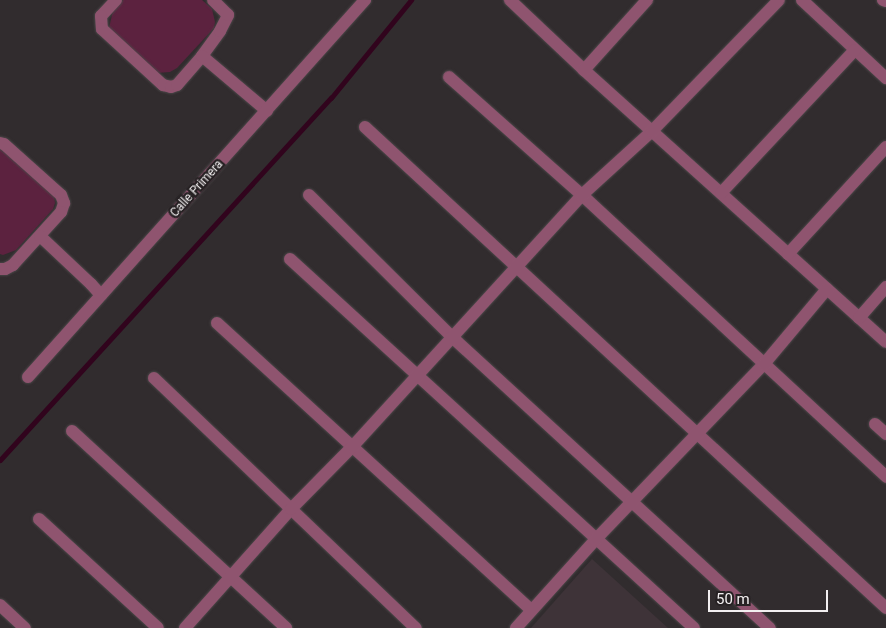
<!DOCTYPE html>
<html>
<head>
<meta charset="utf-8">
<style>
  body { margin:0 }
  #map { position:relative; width:886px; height:628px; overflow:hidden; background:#312c2e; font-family:Roboto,sans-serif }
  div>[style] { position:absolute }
  .built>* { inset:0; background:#3e3338 }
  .green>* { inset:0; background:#5c223f }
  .stream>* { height:5px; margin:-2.5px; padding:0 2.5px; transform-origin:2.5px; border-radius:2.5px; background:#31041d }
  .roads { filter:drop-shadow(0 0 1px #4c4749) drop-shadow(0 0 1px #4c4749) }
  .minor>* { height:12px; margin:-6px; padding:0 6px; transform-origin:6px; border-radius:6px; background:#8f546f }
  span { translate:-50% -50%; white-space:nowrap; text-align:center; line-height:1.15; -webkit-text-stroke:5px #272224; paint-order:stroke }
  .street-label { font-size:12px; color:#f2eff0 }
  .scale { position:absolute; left:708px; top:590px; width:120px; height:22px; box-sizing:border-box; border:2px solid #f2eff0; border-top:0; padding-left:6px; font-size:15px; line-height:18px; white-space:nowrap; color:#f2eff0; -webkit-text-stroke:4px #272224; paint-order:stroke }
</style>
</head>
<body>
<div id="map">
  <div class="built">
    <i style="clip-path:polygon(592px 559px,668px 628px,531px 628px)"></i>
  </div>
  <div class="green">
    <i style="clip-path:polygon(123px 0,202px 0,212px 9px,215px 22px,214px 28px,177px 68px,170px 72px,157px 73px,109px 28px,113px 11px)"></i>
    <i style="clip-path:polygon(0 149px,8px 152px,54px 196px,55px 203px,53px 209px,16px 250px,3px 255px,0 254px)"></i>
  </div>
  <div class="stream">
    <i style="left:0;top:460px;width:491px;rotate:-47.6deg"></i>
    <i style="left:331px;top:98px;width:127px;rotate:-50.8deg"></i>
  </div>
  <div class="roads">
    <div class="minor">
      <i style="left:116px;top:0;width:22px;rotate:133deg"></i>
      <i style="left:101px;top:16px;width:13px;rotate:86deg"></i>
      <i style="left:102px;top:29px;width:83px;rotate:42.6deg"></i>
      <i style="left:163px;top:85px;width:8px;rotate:14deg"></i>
      <i style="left:171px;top:87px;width:6px;rotate:-18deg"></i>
      <i style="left:177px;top:85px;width:38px;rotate:-49deg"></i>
      <i style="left:202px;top:56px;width:31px;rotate:-54deg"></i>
      <i style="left:220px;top:31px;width:18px;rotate:-63deg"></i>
      <i style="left:228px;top:15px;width:21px;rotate:-135deg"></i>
      <i style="left:510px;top:0;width:102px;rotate:43.4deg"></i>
      <i style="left:584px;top:70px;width:406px;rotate:42deg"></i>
      <i style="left:802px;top:0;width:115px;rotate:42.9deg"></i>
      <i style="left:883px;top:0;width:3px;rotate:18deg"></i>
      <i style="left:202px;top:56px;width:85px;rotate:40.2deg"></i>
      <i style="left:584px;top:70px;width:94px;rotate:-48deg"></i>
      <i style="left:449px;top:77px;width:178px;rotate:41.6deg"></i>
      <i style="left:582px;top:195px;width:415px;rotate:42.8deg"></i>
      <i style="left:365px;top:127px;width:709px;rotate:42.71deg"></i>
      <i style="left:0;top:143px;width:4px;rotate:14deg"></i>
      <i style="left:4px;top:144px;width:76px;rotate:41.8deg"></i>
      <i style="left:61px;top:195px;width:9px;rotate:69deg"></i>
      <i style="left:64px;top:203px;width:9px;rotate:108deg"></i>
      <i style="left:61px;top:212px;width:72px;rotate:132.2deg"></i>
      <i style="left:13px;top:265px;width:9px;rotate:153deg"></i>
      <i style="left:5px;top:269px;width:5px;rotate:180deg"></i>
      <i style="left:721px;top:193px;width:196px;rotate:-46.9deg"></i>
      <i style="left:309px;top:195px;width:202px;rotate:44.8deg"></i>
      <i style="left:452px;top:337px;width:431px;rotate:42.5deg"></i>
      <i style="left:40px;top:236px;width:70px;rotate:43.3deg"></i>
      <i style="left:91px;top:284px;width:15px;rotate:48deg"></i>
      <i style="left:788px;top:254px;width:145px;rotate:-47.5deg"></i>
      <i style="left:290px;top:259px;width:547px;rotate:42.41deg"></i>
      <i style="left:859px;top:318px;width:41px;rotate:-48.9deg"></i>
      <i style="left:217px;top:323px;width:425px;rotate:42.4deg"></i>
      <i style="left:28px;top:377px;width:506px;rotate:-48.21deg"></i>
      <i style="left:154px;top:378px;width:362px;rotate:43.7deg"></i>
      <i style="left:875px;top:424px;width:15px;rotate:42deg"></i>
      <i style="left:72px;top:431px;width:291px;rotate:42.6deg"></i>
      <i style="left:39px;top:519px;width:161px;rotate:42.5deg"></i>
      <i style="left:0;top:605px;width:34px;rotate:43deg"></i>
      <i style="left:185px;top:628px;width:159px;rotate:-48.3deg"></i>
      <i style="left:291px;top:509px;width:87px;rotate:-45.5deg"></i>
      <i style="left:352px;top:447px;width:341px;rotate:-47.6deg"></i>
      <i style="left:582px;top:195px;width:95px;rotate:-42.4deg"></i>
      <i style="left:652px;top:131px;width:182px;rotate:-45.9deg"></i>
      <i style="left:516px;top:628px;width:120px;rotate:-48deg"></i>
      <i style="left:596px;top:539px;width:243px;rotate:-46.2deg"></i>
      <i style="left:764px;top:364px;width:98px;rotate:-50deg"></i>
    </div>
  </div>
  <div class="street-label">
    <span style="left:197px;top:189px;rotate:-48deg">Calle Primera</span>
  </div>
  <div class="scale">50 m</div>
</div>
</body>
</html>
